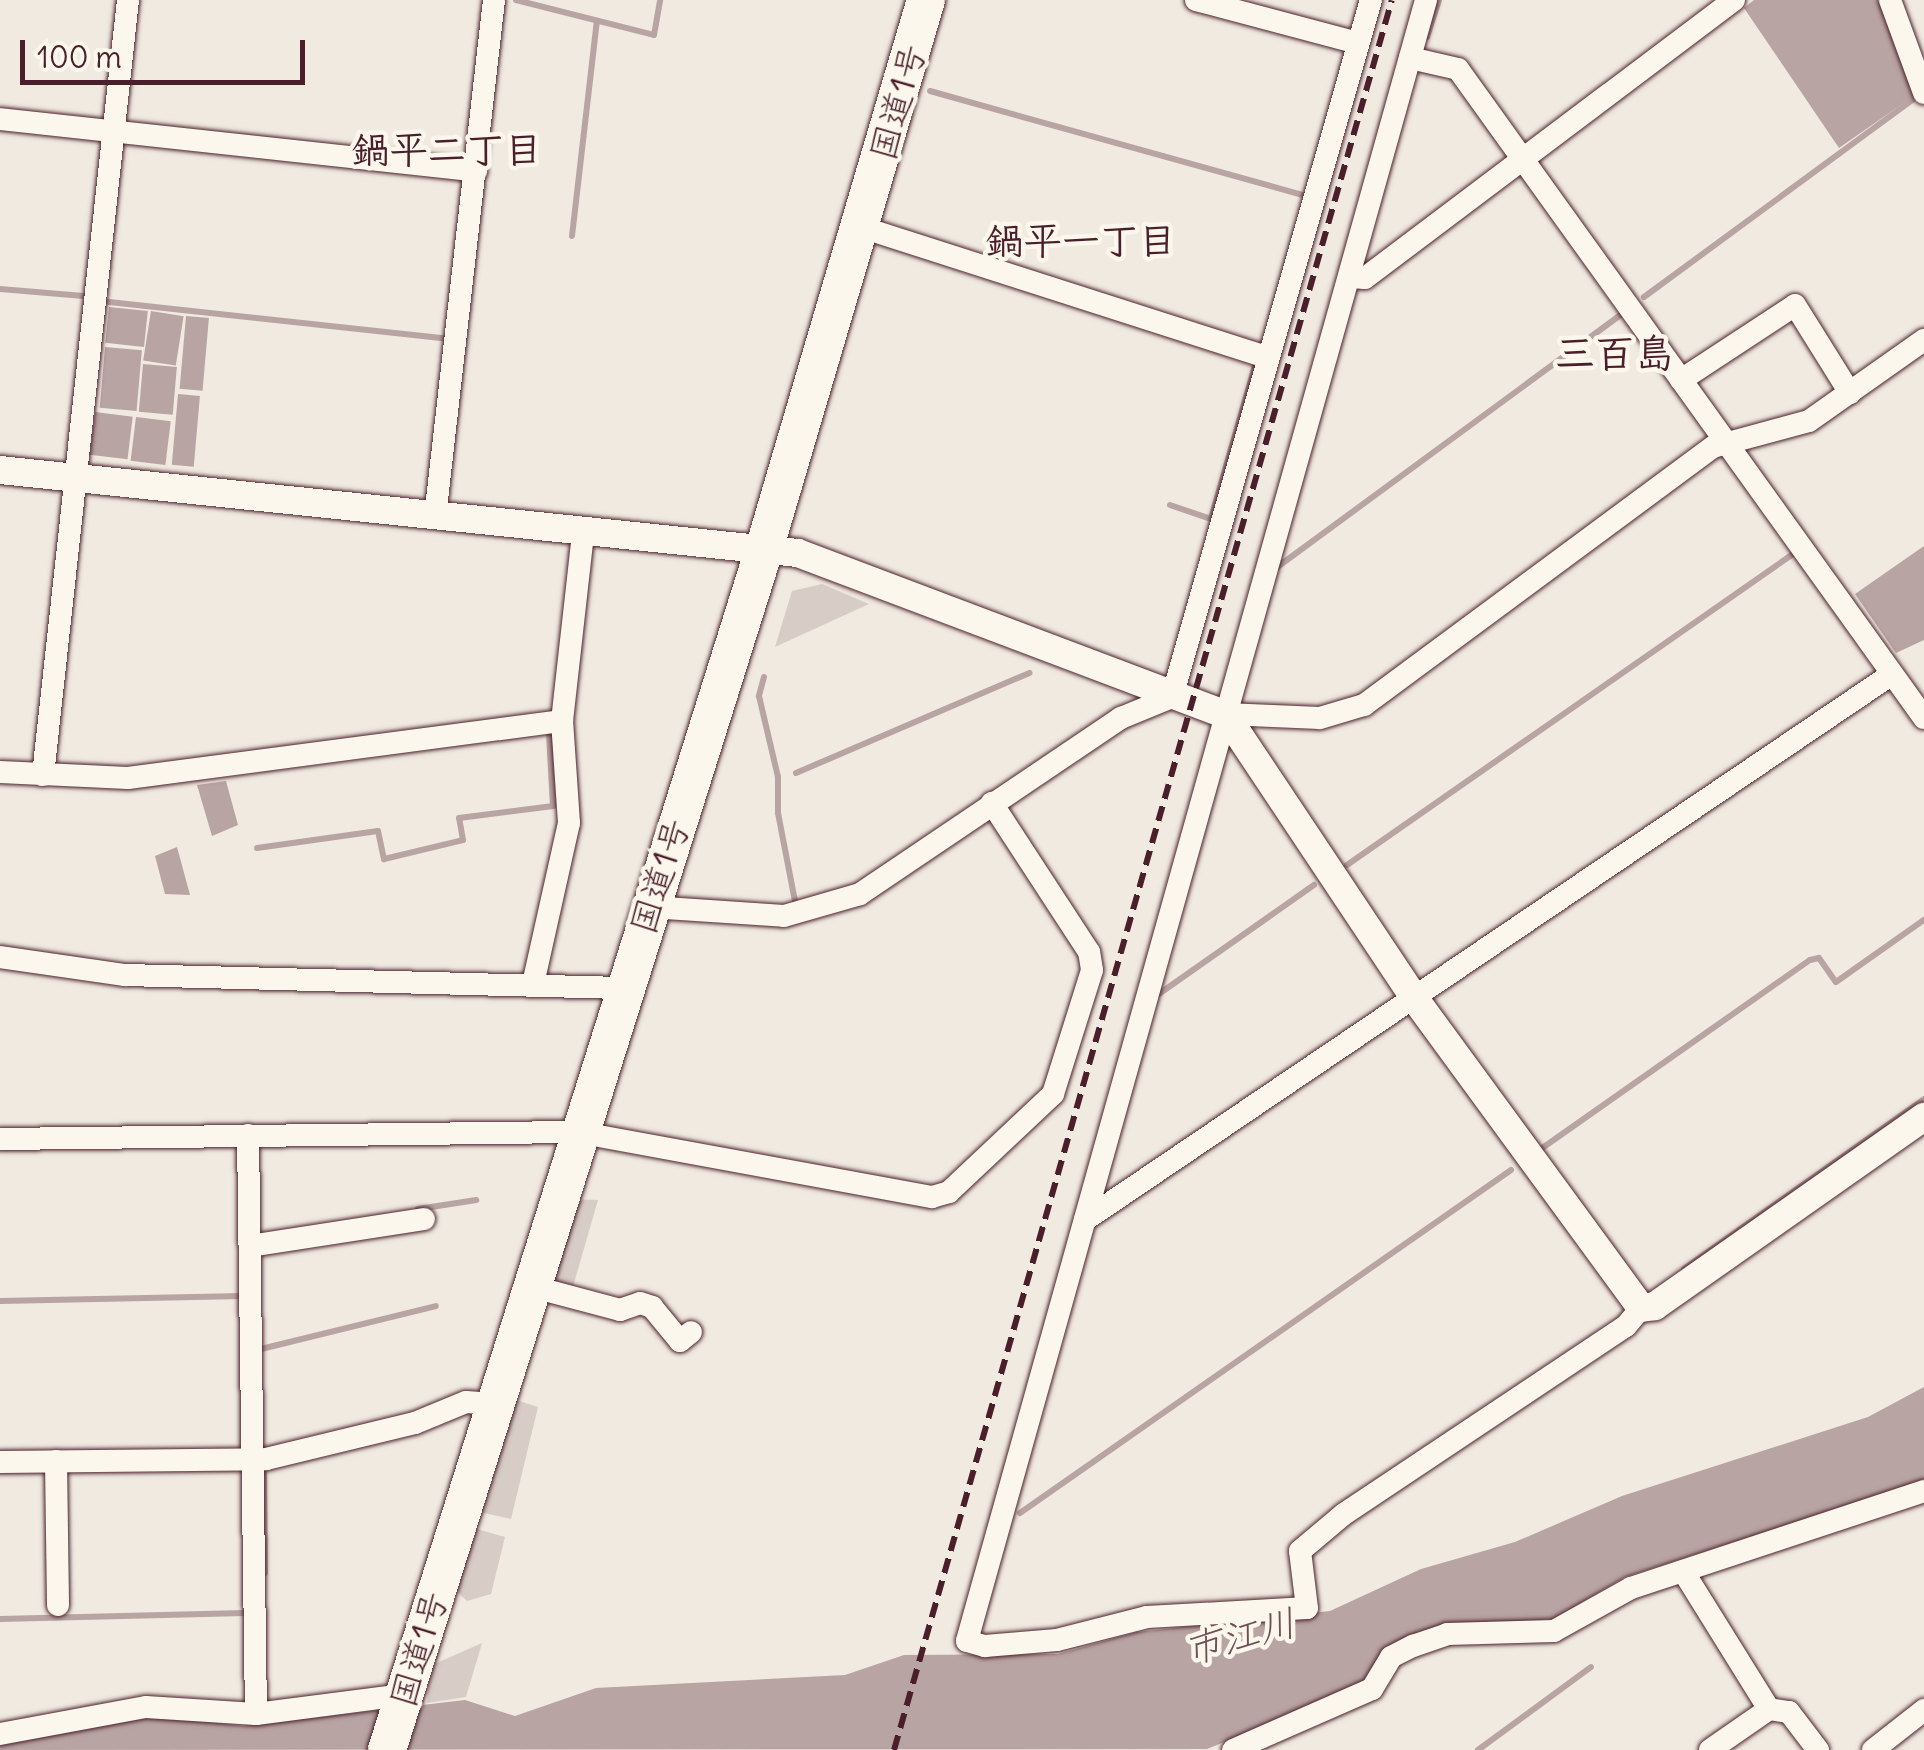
<!DOCTYPE html>
<html>
<head>
<meta charset="utf-8">
<style>
  body { margin:0 }
  #map { position:relative; width:1924px; height:1750px; overflow:hidden; background:#f0eae0; font-family:Delius,"Klee One",sans-serif }
  div>[style] { position:absolute }
  .green>* { inset:0; background:#d8ccc6 }
  .water>* { inset:0; background:#b8a4a2; transform-origin:0 0 }
  .stream>* { height:6px; margin:-3px; padding:0 3px; transform-origin:3px; border-radius:3px; background:#b8a4a2 }
  .roads { filter:drop-shadow(0 0 2px #4a1f2b) drop-shadow(0 0 2px #4a1f2b) }
  .minor>* { height:22px; margin:-11px; padding:0 11px; transform-origin:11px; border-radius:11px; background:#fbf7ec }
  .tertiary>* { height:28px; margin:-14px; padding:0 14px; transform-origin:14px; border-radius:14px; background:#fbf7ec }
  .trunk>* { height:38px; margin:-19px; padding:0 19px; transform-origin:19px; border-radius:19px; background:#fbf7ec }
  .rail>* { height:6px; margin-top:-3px; transform-origin:0; background:repeating-linear-gradient(90deg,#4a1f2b 0 15px,transparent 0 23px) }
  span { translate:-50% -50%; white-space:nowrap; text-align:center; line-height:1.15; -webkit-text-stroke:9px #fbf7ec; paint-order:stroke }
  .street-label { font-size:35px; color:#4a1f2b }
  .neighbourhood-label { font-size:38px; color:#4a1f2b; font-weight:700 }
  .water-label { font-size:38px; color:#704e55; font-style:italic }
  .quarter-label { font-size:40px; color:#4a1f2b; font-weight:700 }
  .scale { position:absolute; left:20px; top:40px; width:285px; height:45px; box-sizing:border-box; border:5px solid #4a1f2b; border-top:0; padding-left:12px; font-size:30px; line-height:35px; white-space:nowrap; color:#4a1f2b; -webkit-text-stroke:8px #fbf7ec; paint-order:stroke }
</style>
</head>
<body>
<div id="map">
  <div class="green">
    <i style="clip-path:polygon(822px 584px,869px 604px,775px 647px,792px 591px)"></i>
    <i style="clip-path:polygon(571px 1199px,598px 1200px,572px 1290px,554px 1282px,551px 1269px)"></i>
    <i style="clip-path:polygon(510px 1398px,538px 1407px,511px 1519px,475px 1511px)"></i>
    <i style="clip-path:polygon(470px 1527px,505px 1537px,491px 1594px,467px 1601px,454px 1589px)"></i>
    <i style="clip-path:polygon(482px 1643px,466px 1697px,427px 1703px,430px 1666px)"></i>
  </div>
  <div class="water">
    <i style="clip-path:polygon(1754px 0,1878px 0,1915px 95px,1839px 148px,1744px 8px)"></i>
    <i style="left:109px;top:307px;width:39px;height:36px;rotate:6deg"></i>
    <i style="left:151px;top:311px;width:33px;height:50px;rotate:9deg"></i>
    <i style="left:186px;top:316px;width:23px;height:73px;rotate:5deg"></i>
    <i style="left:105px;top:347px;width:37px;height:61px;rotate:5deg"></i>
    <i style="left:143px;top:364px;width:34px;height:48px;rotate:5deg"></i>
    <i style="left:178px;top:394px;width:22px;height:71px;rotate:5deg"></i>
    <i style="left:95px;top:412px;width:38px;height:43px;rotate:7deg"></i>
    <i style="left:136px;top:417px;width:35px;height:44px;rotate:7deg"></i>
    <i style="clip-path:polygon(1924px 546px,1924px 640px,1896px 653px,1855px 594px)"></i>
    <i style="clip-path:polygon(226px 781px,238px 825px,212px 836px,197px 785px)"></i>
    <i style="clip-path:polygon(177px 847px,190px 895px,165px 894px,155px 856px)"></i>
    <i style="clip-path:polygon(1924px 1387px,1924px 1481px,1625px 1577px,1553px 1619px,1436px 1628px,1356px 1689px,1207px 1749px,0 1750px,0 1744px,159px 1716px,243px 1726px,465px 1700px,515px 1716px,596px 1688px,845px 1675px,904px 1655px,1058px 1654px,1137px 1632px,1330px 1611px,1421px 1569px,1515px 1542px,1622px 1496px,1868px 1417px)"></i>
  </div>
  <div class="stream">
    <i style="left:516px;top:0;width:142px;rotate:14.2deg"></i>
    <i style="left:654px;top:35px;width:36px;rotate:-80deg"></i>
    <i style="left:1427px;top:37px;width:39px;rotate:-72deg"></i>
    <i style="left:930px;top:91px;width:390px;rotate:15.6deg"></i>
    <i style="left:572px;top:236px;width:216px;rotate:-83.4deg"></i>
    <i style="left:0;top:289px;width:84px;rotate:4.8deg"></i>
    <i style="left:1644px;top:297px;width:336px;rotate:-36.3deg"></i>
    <i style="left:109px;top:302px;width:341px;rotate:6.2deg"></i>
    <i style="left:1170px;top:505px;width:43px;rotate:18.9deg"></i>
    <i style="left:1212px;top:515px;width:158px;rotate:-73.9deg"></i>
    <i style="left:1276px;top:568px;width:427px;rotate:-36.3deg"></i>
    <i style="left:764px;top:677px;width:20px;rotate:105deg"></i>
    <i style="left:759px;top:696px;width:83px;rotate:76.8deg"></i>
    <i style="left:778px;top:777px;width:36px;rotate:90deg"></i>
    <i style="left:778px;top:813px;width:90px;rotate:79.1deg"></i>
    <i style="left:796px;top:773px;width:254px;rotate:-23.2deg"></i>
    <i style="left:257px;top:848px;width:122px;rotate:-8deg"></i>
    <i style="left:378px;top:831px;width:29px;rotate:78deg"></i>
    <i style="left:384px;top:859px;width:81px;rotate:-13.5deg"></i>
    <i style="left:463px;top:840px;width:22px;rotate:-100deg"></i>
    <i style="left:459px;top:818px;width:95px;rotate:-7.3deg"></i>
    <i style="left:553px;top:806px;width:71px;rotate:-93.2deg"></i>
    <i style="left:1347px;top:865px;width:544px;rotate:-34.89deg"></i>
    <i style="left:1156px;top:996px;width:193px;rotate:-35.1deg"></i>
    <i style="left:1538px;top:1151px;width:332px;rotate:-35.1deg"></i>
    <i style="left:1810px;top:960px;width:9px;rotate:-13deg"></i>
    <i style="left:1819px;top:958px;width:29px;rotate:55deg"></i>
    <i style="left:1836px;top:982px;width:108px;rotate:-35.2deg"></i>
    <i style="left:418px;top:1209px;width:59px;rotate:-8.8deg"></i>
    <i style="left:1684px;top:1269px;width:294px;rotate:-35.3deg"></i>
    <i style="left:0;top:1301px;width:243px;rotate:-1.2deg"></i>
    <i style="left:261px;top:1349px;width:180px;rotate:-13.8deg"></i>
    <i style="left:264px;top:1474px;width:99px;rotate:89.4deg"></i>
    <i style="left:1020px;top:1513px;width:599px;rotate:-34.94deg"></i>
    <i style="left:0;top:1619px;width:245px;rotate:-1.4deg"></i>
    <i style="left:1478px;top:1750px;width:140px;rotate:-36.3deg"></i>
  </div>
  <div class="roads">
    <div class="minor">
      <i style="left:1196px;top:0;width:168px;rotate:14.9deg"></i>
      <i style="left:1426px;top:0;width:1704px;rotate:105.63deg"></i>
      <i style="left:967px;top:1641px;width:19px;rotate:16deg"></i>
      <i style="left:985px;top:1646px;width:72px;rotate:-4.8deg"></i>
      <i style="left:1057px;top:1640px;width:93px;rotate:-14.3deg"></i>
      <i style="left:1147px;top:1617px;width:160px;rotate:-3.2deg"></i>
      <i style="left:1307px;top:1608px;width:57px;rotate:-97deg"></i>
      <i style="left:1300px;top:1551px;width:57px;rotate:-40.1deg"></i>
      <i style="left:1344px;top:1514px;width:339px;rotate:-33.7deg"></i>
      <i style="left:1626px;top:1326px;width:23px;rotate:-50deg"></i>
      <i style="left:1890px;top:0;width:99px;rotate:69.9deg"></i>
      <i style="left:1410px;top:58px;width:49px;rotate:12.9deg"></i>
      <i style="left:1458px;top:69px;width:799px;rotate:54.32deg"></i>
      <i style="left:0;top:119px;width:479px;rotate:6.2deg"></i>
      <i style="left:861px;top:227px;width:426px;rotate:17.8deg"></i>
      <i style="left:1350px;top:277px;width:15px;rotate:4deg"></i>
      <i style="left:1365px;top:278px;width:462px;rotate:-37deg"></i>
      <i style="left:1681px;top:380px;width:136px;rotate:-33.3deg"></i>
      <i style="left:1795px;top:305px;width:104px;rotate:58deg"></i>
      <i style="left:435px;top:517px;width:520px;rotate:-83.49deg"></i>
      <i style="left:1225px;top:714px;width:95px;rotate:2.4deg"></i>
      <i style="left:1320px;top:718px;width:46px;rotate:-16.5deg"></i>
      <i style="left:1364px;top:705px;width:434px;rotate:-36.5deg"></i>
      <i style="left:1713px;top:447px;width:99px;rotate:-15.2deg"></i>
      <i style="left:1809px;top:421px;width:141px;rotate:-35.2deg"></i>
      <i style="left:0;top:772px;width:128px;rotate:2.7deg"></i>
      <i style="left:128px;top:778px;width:438px;rotate:-7.5deg"></i>
      <i style="left:43px;top:775px;width:780px;rotate:-83.74deg"></i>
      <i style="left:650px;top:907px;width:134px;rotate:3.8deg"></i>
      <i style="left:784px;top:916px;width:79px;rotate:-16.1deg"></i>
      <i style="left:860px;top:894px;width:315px;rotate:-34deg"></i>
      <i style="left:1121px;top:718px;width:55px;rotate:-22.4deg"></i>
      <i style="left:1172px;top:697px;width:725px;rotate:-74.07deg"></i>
      <i style="left:0;top:957px;width:126px;rotate:8.2deg"></i>
      <i style="left:125px;top:975px;width:496px;rotate:1.5deg"></i>
      <i style="left:533px;top:984px;width:165px;rotate:-77.4deg"></i>
      <i style="left:569px;top:823px;width:102px;rotate:-93.9deg"></i>
      <i style="left:562px;top:721px;width:187px;rotate:-83.6deg"></i>
      <i style="left:248px;top:1135px;width:579px;rotate:89.21deg"></i>
      <i style="left:0;top:1139px;width:577px;rotate:-0.7deg"></i>
      <i style="left:577px;top:1132px;width:361px;rotate:10.4deg"></i>
      <i style="left:932px;top:1197px;width:18px;rotate:-16deg"></i>
      <i style="left:949px;top:1192px;width:143px;rotate:-43.3deg"></i>
      <i style="left:1053px;top:1094px;width:130px;rotate:-72.5deg"></i>
      <i style="left:1092px;top:970px;width:18px;rotate:-99deg"></i>
      <i style="left:1089px;top:952px;width:178px;rotate:-123.1deg"></i>
      <i style="left:1085px;top:1220px;width:974px;rotate:-34.08deg"></i>
      <i style="left:250px;top:1246px;width:176px;rotate:-8.8deg"></i>
      <i style="left:530px;top:1286px;width:93px;rotate:14.9deg"></i>
      <i style="left:620px;top:1310px;width:21px;rotate:-19deg"></i>
      <i style="left:640px;top:1303px;width:13px;rotate:18deg"></i>
      <i style="left:652px;top:1307px;width:44px;rotate:50.5deg"></i>
      <i style="left:680px;top:1341px;width:14px;rotate:-39deg"></i>
      <i style="left:56px;top:1461px;width:144px;rotate:89.2deg"></i>
      <i style="left:0;top:1462px;width:266px;rotate:-0.6deg"></i>
      <i style="left:266px;top:1459px;width:153px;rotate:-13.6deg"></i>
      <i style="left:415px;top:1423px;width:55px;rotate:-22.4deg"></i>
      <i style="left:466px;top:1402px;width:29px;rotate:4deg"></i>
      <i style="left:1683px;top:1571px;width:163px;rotate:58.1deg"></i>
      <i style="left:0;top:1734px;width:148px;rotate:-10.5deg"></i>
      <i style="left:146px;top:1707px;width:110px;rotate:3.6deg"></i>
      <i style="left:256px;top:1714px;width:147px;rotate:-7.4deg"></i>
      <i style="left:1233px;top:1750px;width:152px;rotate:-23.7deg"></i>
      <i style="left:1372px;top:1689px;width:37px;rotate:-59deg"></i>
      <i style="left:1391px;top:1657px;width:25px;rotate:-27deg"></i>
      <i style="left:1413px;top:1646px;width:36px;rotate:-19deg"></i>
      <i style="left:1447px;top:1634px;width:107px;rotate:-1.6deg"></i>
      <i style="left:1554px;top:1631px;width:88px;rotate:-29.2deg"></i>
      <i style="left:1631px;top:1588px;width:309px;rotate:-18.3deg"></i>
      <i style="left:1710px;top:1750px;width:72px;rotate:-34.8deg"></i>
      <i style="left:1769px;top:1709px;width:20px;rotate:9deg"></i>
      <i style="left:1789px;top:1712px;width:48px;rotate:52.7deg"></i>
      <i style="left:1873px;top:1750px;width:65px;rotate:-38.1deg"></i>
    </div>
    <div class="tertiary">
      <i style="left:0;top:470px;width:802px;rotate:5.94deg"></i>
      <i style="left:798px;top:553px;width:456px;rotate:20.7deg"></i>
      <i style="left:1225px;top:714px;width:343px;rotate:56.3deg"></i>
      <i style="left:1415px;top:999px;width:383px;rotate:53.8deg"></i>
      <i style="left:1641px;top:1308px;width:14px;rotate:-8deg"></i>
      <i style="left:1655px;top:1306px;width:329px;rotate:-35.1deg"></i>
    </div>
    <div class="trunk">
      <i style="left:387px;top:1750px;width:1255px;rotate:-72.56deg"></i>
      <i style="left:763px;top:553px;width:577px;rotate:-73.58deg"></i>
    </div>
  </div>
  <div class="rail">
    <i style="left:894px;top:1750px;width:1819px;rotate:-74.12deg"></i>
  </div>
  <div class="street-label">
    <span style="left:897px;top:102px;rotate:-74deg">国道1号</span>
    <span style="left:659px;top:876px;rotate:-72deg">国道1号</span>
    <span style="left:418px;top:1649px;rotate:-73deg">国道1号</span>
  </div>
  <div class="neighbourhood-label">
    <span style="left:447px;top:150px">鍋平二丁目</span>
    <span style="left:1081px;top:241px">鍋平一丁目</span>
  </div>
  <div class="water-label">
    <span style="left:1240px;top:1636px;rotate:-15deg">市江川</span>
  </div>
  <div class="quarter-label">
    <span style="left:1615px;top:353px">三百島</span>
  </div>
  <div class="scale">100 m</div>
</div>
</body>
</html>
